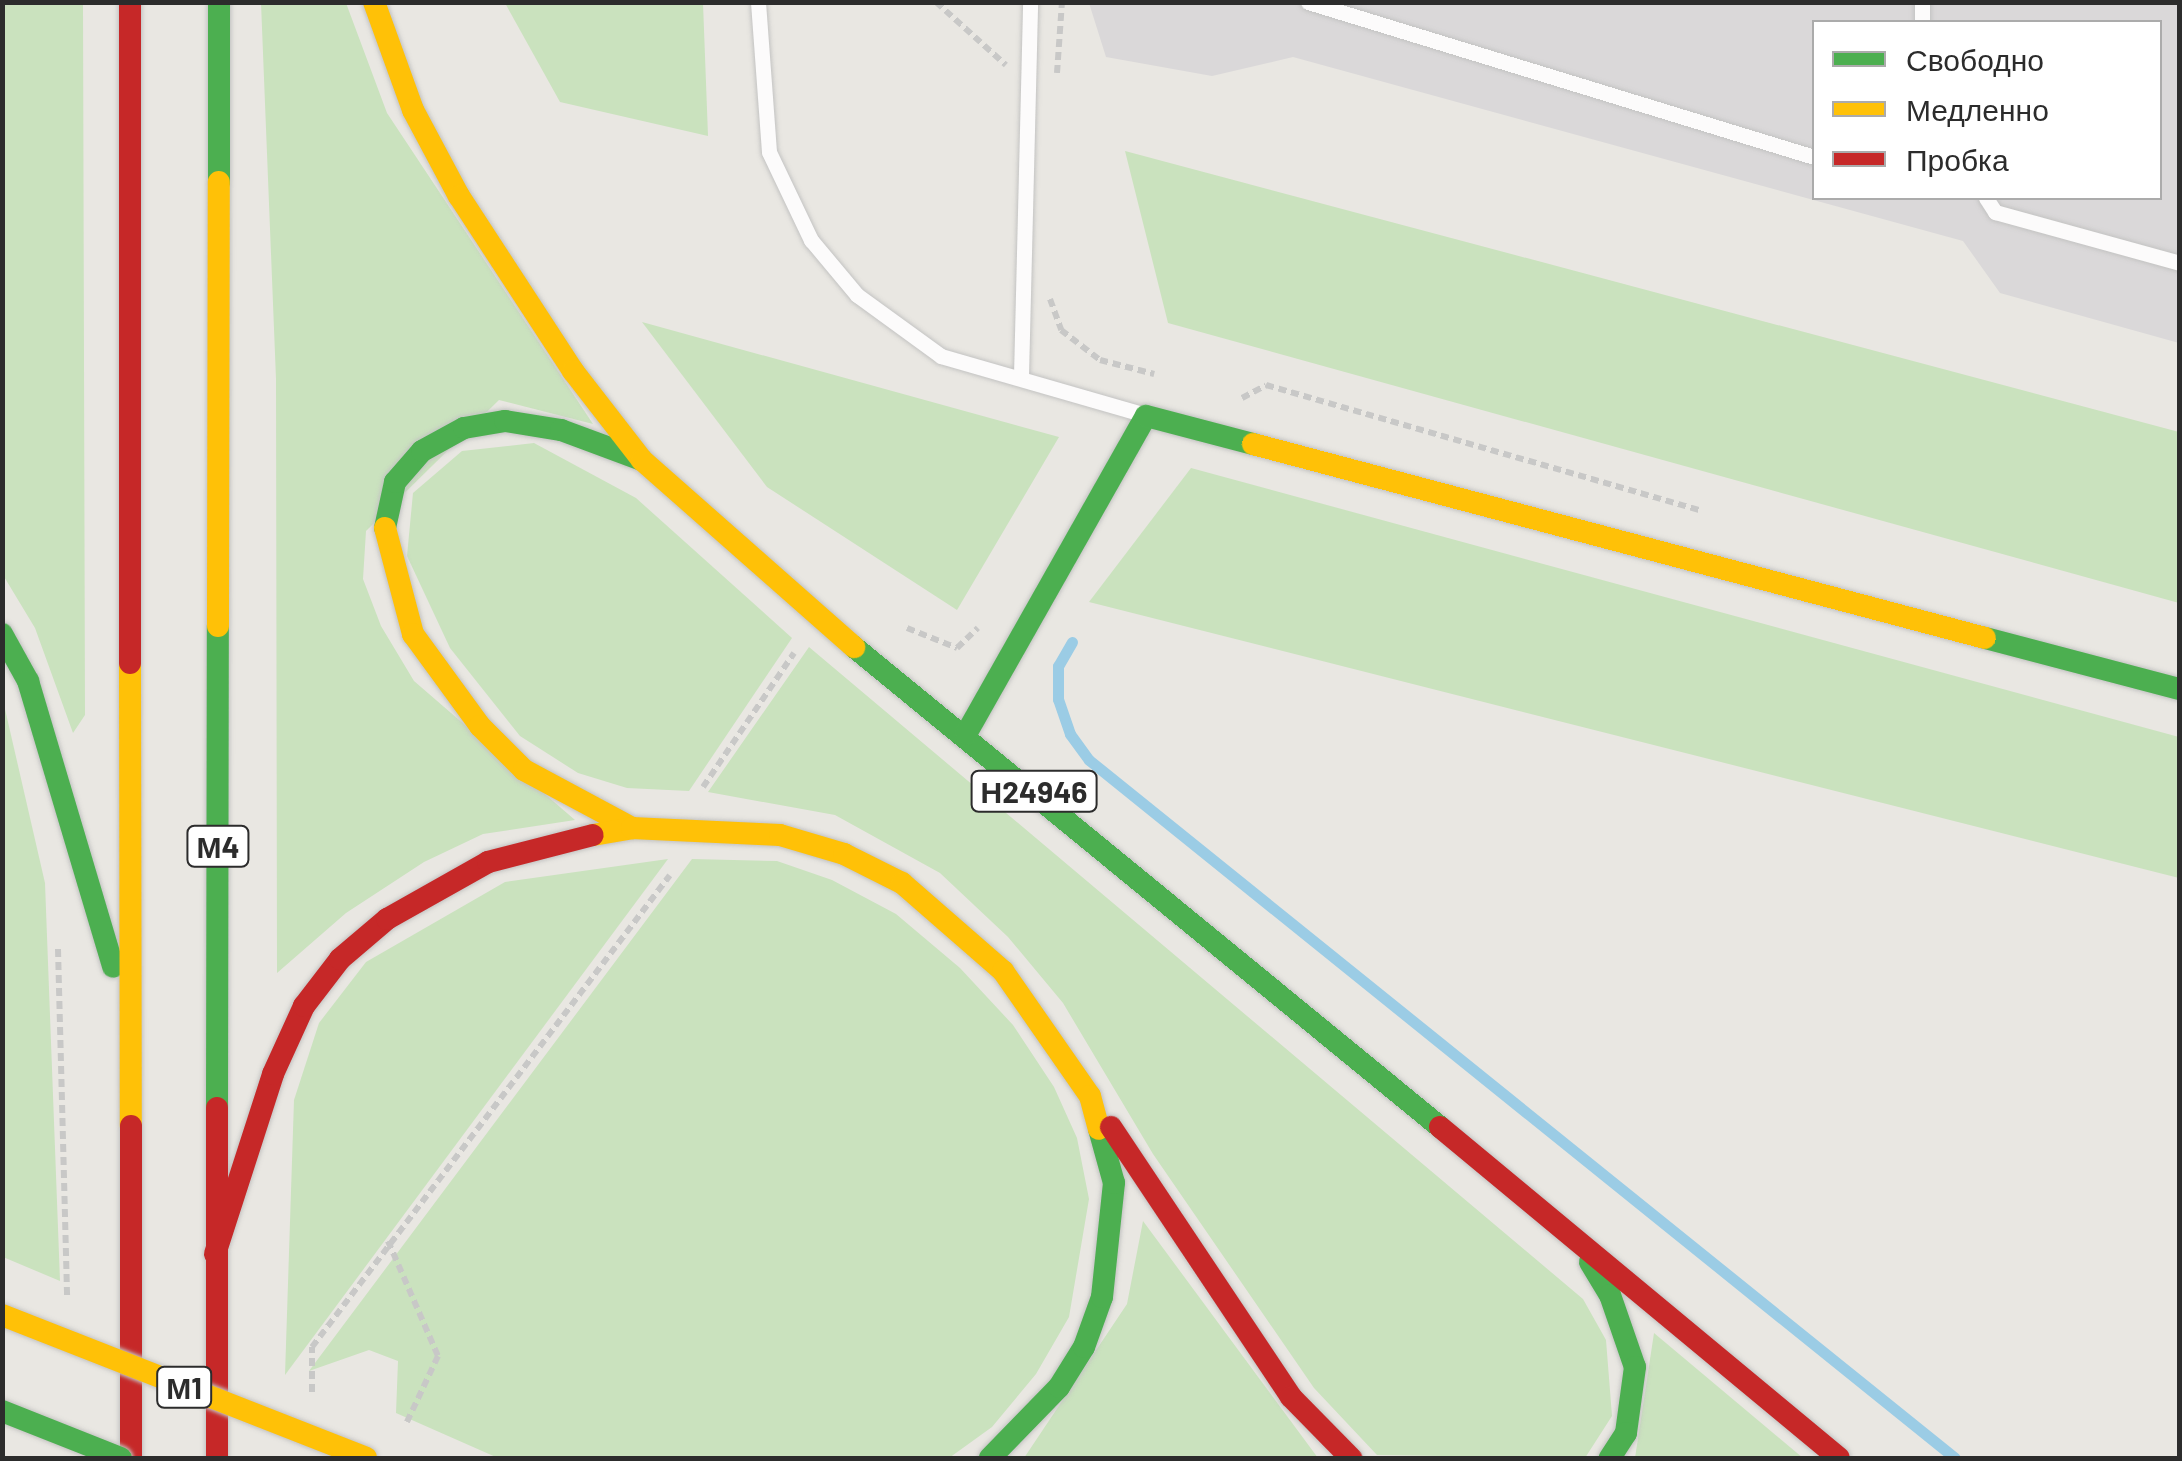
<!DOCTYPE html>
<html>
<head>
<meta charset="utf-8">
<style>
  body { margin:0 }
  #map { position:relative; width:2182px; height:1461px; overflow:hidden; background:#e9e7e2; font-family:Barlow,sans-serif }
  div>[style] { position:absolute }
  .industrial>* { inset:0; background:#dad8d9 }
  .green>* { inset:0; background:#cae2be }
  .stream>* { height:11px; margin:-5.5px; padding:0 5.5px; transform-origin:5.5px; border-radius:5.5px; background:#9bcce5 }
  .path>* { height:6px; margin-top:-3px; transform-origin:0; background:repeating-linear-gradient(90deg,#c8c8c7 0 8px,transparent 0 13px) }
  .roads { filter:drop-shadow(0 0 2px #c3c3c2) drop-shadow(0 0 2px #c3c3c2) }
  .lane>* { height:15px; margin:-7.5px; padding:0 7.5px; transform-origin:7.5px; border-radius:7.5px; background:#fcfbfb }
  .fast>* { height:22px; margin:-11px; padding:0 11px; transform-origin:11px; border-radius:11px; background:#4caf50 }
  .slow>* { height:22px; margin:-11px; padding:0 11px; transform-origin:11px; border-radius:11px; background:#ffc107 }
  .jam>* { height:22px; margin:-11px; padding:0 11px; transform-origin:11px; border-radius:11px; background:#c62828 }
  .bridges { filter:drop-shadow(0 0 2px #c5c4c2) drop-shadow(0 0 2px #c5c4c2) }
  .fast-bridge>* { height:22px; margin:-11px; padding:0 11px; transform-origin:11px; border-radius:11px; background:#4caf50 }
  .slow-bridge>* { height:22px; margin:-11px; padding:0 11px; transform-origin:11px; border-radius:11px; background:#ffc107 }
  span { translate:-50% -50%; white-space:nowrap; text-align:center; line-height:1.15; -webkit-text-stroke:10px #fff; paint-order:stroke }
  .shield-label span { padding:2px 8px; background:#fff; border:2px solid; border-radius:8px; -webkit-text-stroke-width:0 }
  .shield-label { font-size:30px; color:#2c2c2c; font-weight:700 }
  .frame { position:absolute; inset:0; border:5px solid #2c2c2c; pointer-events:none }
  .legend { position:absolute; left:1812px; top:20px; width:350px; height:180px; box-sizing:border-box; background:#fff; border:2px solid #ababab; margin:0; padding:12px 18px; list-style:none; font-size:30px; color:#2c2c2c }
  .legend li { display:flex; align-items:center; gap:20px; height:50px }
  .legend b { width:50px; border:2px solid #ababab }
</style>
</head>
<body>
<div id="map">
  <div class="industrial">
    <i style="clip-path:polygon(evenodd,1089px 3px,2179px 3px,2179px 343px,2000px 293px,1963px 241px,1293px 57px,1212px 76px,1106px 57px,1089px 3px,1814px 22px,2160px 22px,2160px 198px,1814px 198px,1814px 22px)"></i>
  </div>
  <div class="green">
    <i style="clip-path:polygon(2px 3px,83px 3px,85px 715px,73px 733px,35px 628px,3px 575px)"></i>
    <i style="clip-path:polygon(261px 3px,346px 3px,387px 113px,593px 424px,499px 400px,366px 531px,363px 579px,381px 626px,414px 681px,575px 820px,483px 834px,424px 862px,346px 913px,277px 973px,276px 379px)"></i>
    <i style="clip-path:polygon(505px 3px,703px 3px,708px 136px,560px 102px)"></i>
    <i style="clip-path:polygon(1125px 151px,2179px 432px,2179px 603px,1168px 323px)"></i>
    <i style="clip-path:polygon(642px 322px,1059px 437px,957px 610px,767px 487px)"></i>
    <i style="clip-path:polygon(534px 443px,636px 498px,792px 638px,689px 791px,627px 788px,578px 773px,520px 736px,450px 648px,407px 556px,413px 493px,462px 451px)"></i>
    <i style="clip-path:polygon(1191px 468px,2179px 737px,2179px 878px,1089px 602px)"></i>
    <i style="clip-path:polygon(809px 647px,1583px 1299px,1606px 1340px,1612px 1416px,1585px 1458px,1377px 1455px,1314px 1388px,1153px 1154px,1063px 1003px,1008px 937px,940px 873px,835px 815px,708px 792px)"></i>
    <i style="clip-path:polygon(2px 696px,45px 883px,60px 1281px,3px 1257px)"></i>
    <i style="clip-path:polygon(668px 859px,285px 1375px,294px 1100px,319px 1023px,366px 962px,505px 882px)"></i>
    <i style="clip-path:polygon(692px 859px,777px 861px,832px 880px,896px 914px,960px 968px,1013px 1025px,1054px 1087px,1077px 1138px,1089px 1199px,1069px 1317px,1036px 1374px,992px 1427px,949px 1458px,498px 1458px,396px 1413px,398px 1361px,369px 1350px,309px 1371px)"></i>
    <i style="clip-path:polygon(1143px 1221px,1318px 1458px,1024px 1458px,1127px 1304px)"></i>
    <i style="clip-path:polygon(1654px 1333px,1803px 1458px,1635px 1458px)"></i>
  </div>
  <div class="stream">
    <i style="left:1072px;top:642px;width:28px;rotate:120deg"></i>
    <i style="left:1058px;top:666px;width:33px;rotate:90deg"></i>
    <i style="left:1058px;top:699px;width:37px;rotate:71deg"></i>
    <i style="left:1070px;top:734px;width:32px;rotate:54deg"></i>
    <i style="left:1089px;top:760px;width:1112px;rotate:38.87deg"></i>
  </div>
  <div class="path">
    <i style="left:936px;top:2px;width:94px;rotate:42deg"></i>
    <i style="left:1057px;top:73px;width:71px;rotate:-86deg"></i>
    <i style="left:1050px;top:299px;width:33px;rotate:70deg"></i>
    <i style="left:1061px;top:330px;width:49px;rotate:37.6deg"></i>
    <i style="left:1100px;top:360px;width:56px;rotate:14.5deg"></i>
    <i style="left:1242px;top:398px;width:27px;rotate:-28deg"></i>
    <i style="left:1266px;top:385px;width:452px;rotate:16.1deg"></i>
    <i style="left:907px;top:628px;width:54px;rotate:21.8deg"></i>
    <i style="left:957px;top:648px;width:29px;rotate:-44deg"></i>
    <i style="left:703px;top:787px;width:162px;rotate:-55.8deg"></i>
    <i style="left:58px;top:949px;width:347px;rotate:88.5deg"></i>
    <i style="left:388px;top:1241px;width:125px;rotate:66.5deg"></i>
    <i style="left:438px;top:1356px;width:73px;rotate:115.2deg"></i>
    <i style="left:312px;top:1392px;width:45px;rotate:-90deg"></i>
    <i style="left:312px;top:1347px;width:592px;rotate:-52.82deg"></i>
  </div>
  <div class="roads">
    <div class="lane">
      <i style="left:758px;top:2px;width:150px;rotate:85.8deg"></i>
      <i style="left:769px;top:152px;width:98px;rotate:64.5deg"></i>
      <i style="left:811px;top:240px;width:72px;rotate:50.1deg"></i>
      <i style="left:857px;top:295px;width:104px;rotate:36deg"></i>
      <i style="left:941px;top:356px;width:209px;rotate:16.1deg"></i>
      <i style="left:1308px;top:2px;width:529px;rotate:17.03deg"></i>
      <i style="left:1922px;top:22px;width:20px;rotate:-90deg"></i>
      <i style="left:1986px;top:198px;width:17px;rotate:57deg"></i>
      <i style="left:1995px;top:212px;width:192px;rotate:15.4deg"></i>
      <i style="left:1021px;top:376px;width:374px;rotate:-88.6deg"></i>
    </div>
    <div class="fast">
      <i style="left:219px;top:182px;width:180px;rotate:-90deg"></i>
      <i style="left:385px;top:528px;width:47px;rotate:-77.7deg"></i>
      <i style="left:395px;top:482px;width:41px;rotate:-48.9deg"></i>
      <i style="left:422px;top:451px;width:48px;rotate:-28.7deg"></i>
      <i style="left:464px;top:428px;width:42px;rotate:-9.7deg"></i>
      <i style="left:505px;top:421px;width:57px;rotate:9.1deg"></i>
      <i style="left:561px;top:430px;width:86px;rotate:20.3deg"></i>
      <i style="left:2px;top:634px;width:54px;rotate:61deg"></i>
      <i style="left:28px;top:681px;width:298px;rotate:73.4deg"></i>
      <i style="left:1985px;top:638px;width:202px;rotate:14.7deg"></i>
      <i style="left:854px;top:647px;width:757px;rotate:39.32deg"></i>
      <i style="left:966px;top:734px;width:365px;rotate:-60.5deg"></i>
      <i style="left:1146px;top:416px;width:111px;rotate:14.7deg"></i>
      <i style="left:217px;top:1108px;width:482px;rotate:-89.9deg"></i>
      <i style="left:1590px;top:1262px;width:39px;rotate:59deg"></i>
      <i style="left:1610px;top:1295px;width:76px;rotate:70.9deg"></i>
      <i style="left:1635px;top:1367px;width:67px;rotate:97.8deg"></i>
      <i style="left:1626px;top:1433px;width:30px;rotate:123deg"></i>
      <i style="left:990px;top:1458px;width:99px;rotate:-45.8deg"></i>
      <i style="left:1059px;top:1387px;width:47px;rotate:-58deg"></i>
      <i style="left:1084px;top:1347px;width:53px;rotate:-70.2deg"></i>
      <i style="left:1102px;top:1297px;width:115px;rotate:-84deg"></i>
      <i style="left:1114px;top:1183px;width:56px;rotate:-105.5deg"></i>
    </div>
    <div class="slow">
      <i style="left:374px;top:2px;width:115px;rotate:70.1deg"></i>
      <i style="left:413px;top:110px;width:98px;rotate:61.9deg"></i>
      <i style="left:459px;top:196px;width:209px;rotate:56.9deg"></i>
      <i style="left:573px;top:371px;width:113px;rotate:52.2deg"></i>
      <i style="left:642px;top:460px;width:283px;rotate:41.4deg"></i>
      <i style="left:1253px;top:444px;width:757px;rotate:14.84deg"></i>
      <i style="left:385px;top:528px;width:110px;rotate:75.2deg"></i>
      <i style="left:413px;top:634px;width:114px;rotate:53.9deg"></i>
      <i style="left:480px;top:726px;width:62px;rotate:45deg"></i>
      <i style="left:524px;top:770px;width:123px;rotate:28.2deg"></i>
      <i style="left:218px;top:626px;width:444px;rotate:-89.9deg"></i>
      <i style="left:130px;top:663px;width:463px;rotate:89.9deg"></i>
      <i style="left:593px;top:835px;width:40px;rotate:-10deg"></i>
      <i style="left:632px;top:828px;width:148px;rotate:2.7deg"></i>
      <i style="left:780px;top:835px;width:67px;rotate:16.5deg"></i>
      <i style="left:844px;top:854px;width:65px;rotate:26.6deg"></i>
      <i style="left:902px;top:883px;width:134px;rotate:41.1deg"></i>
      <i style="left:1003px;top:971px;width:152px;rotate:55.2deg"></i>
      <i style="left:1090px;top:1096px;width:34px;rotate:75deg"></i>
    </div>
    <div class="jam">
      <i style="left:130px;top:2px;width:661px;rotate:90deg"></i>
      <i style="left:131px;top:1126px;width:332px;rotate:90deg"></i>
      <i style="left:1111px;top:1127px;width:324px;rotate:56.3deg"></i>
      <i style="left:1291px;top:1397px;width:86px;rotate:45.5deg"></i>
      <i style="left:1440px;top:1127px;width:518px;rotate:39.68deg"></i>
      <i style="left:215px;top:1254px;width:189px;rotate:-72.1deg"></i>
      <i style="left:273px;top:1074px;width:75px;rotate:-65.5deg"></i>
      <i style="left:304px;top:1006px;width:59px;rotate:-52.5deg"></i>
      <i style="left:340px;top:959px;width:62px;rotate:-40.4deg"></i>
      <i style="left:387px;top:919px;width:116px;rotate:-29.4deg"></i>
      <i style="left:488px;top:862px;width:108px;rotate:-14.4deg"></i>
      <i style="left:217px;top:1458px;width:350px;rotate:-90deg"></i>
    </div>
  </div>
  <div class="bridges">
    <div class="fast-bridge">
      <i style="left:2px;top:1411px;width:128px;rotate:21.6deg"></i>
    </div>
    <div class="slow-bridge">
      <i style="left:2px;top:1315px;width:391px;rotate:21.4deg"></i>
    </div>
  </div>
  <div class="shield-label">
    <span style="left:1034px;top:791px">Н24946</span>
    <span style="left:218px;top:846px">М4</span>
    <span style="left:184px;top:1387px">М1</span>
  </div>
  <div class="frame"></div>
  <ul class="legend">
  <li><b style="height:12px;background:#4caf50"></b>Свободно</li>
  <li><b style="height:12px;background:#ffc107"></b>Медленно</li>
  <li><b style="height:12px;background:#c62828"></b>Пробка</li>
  </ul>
</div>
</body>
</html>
